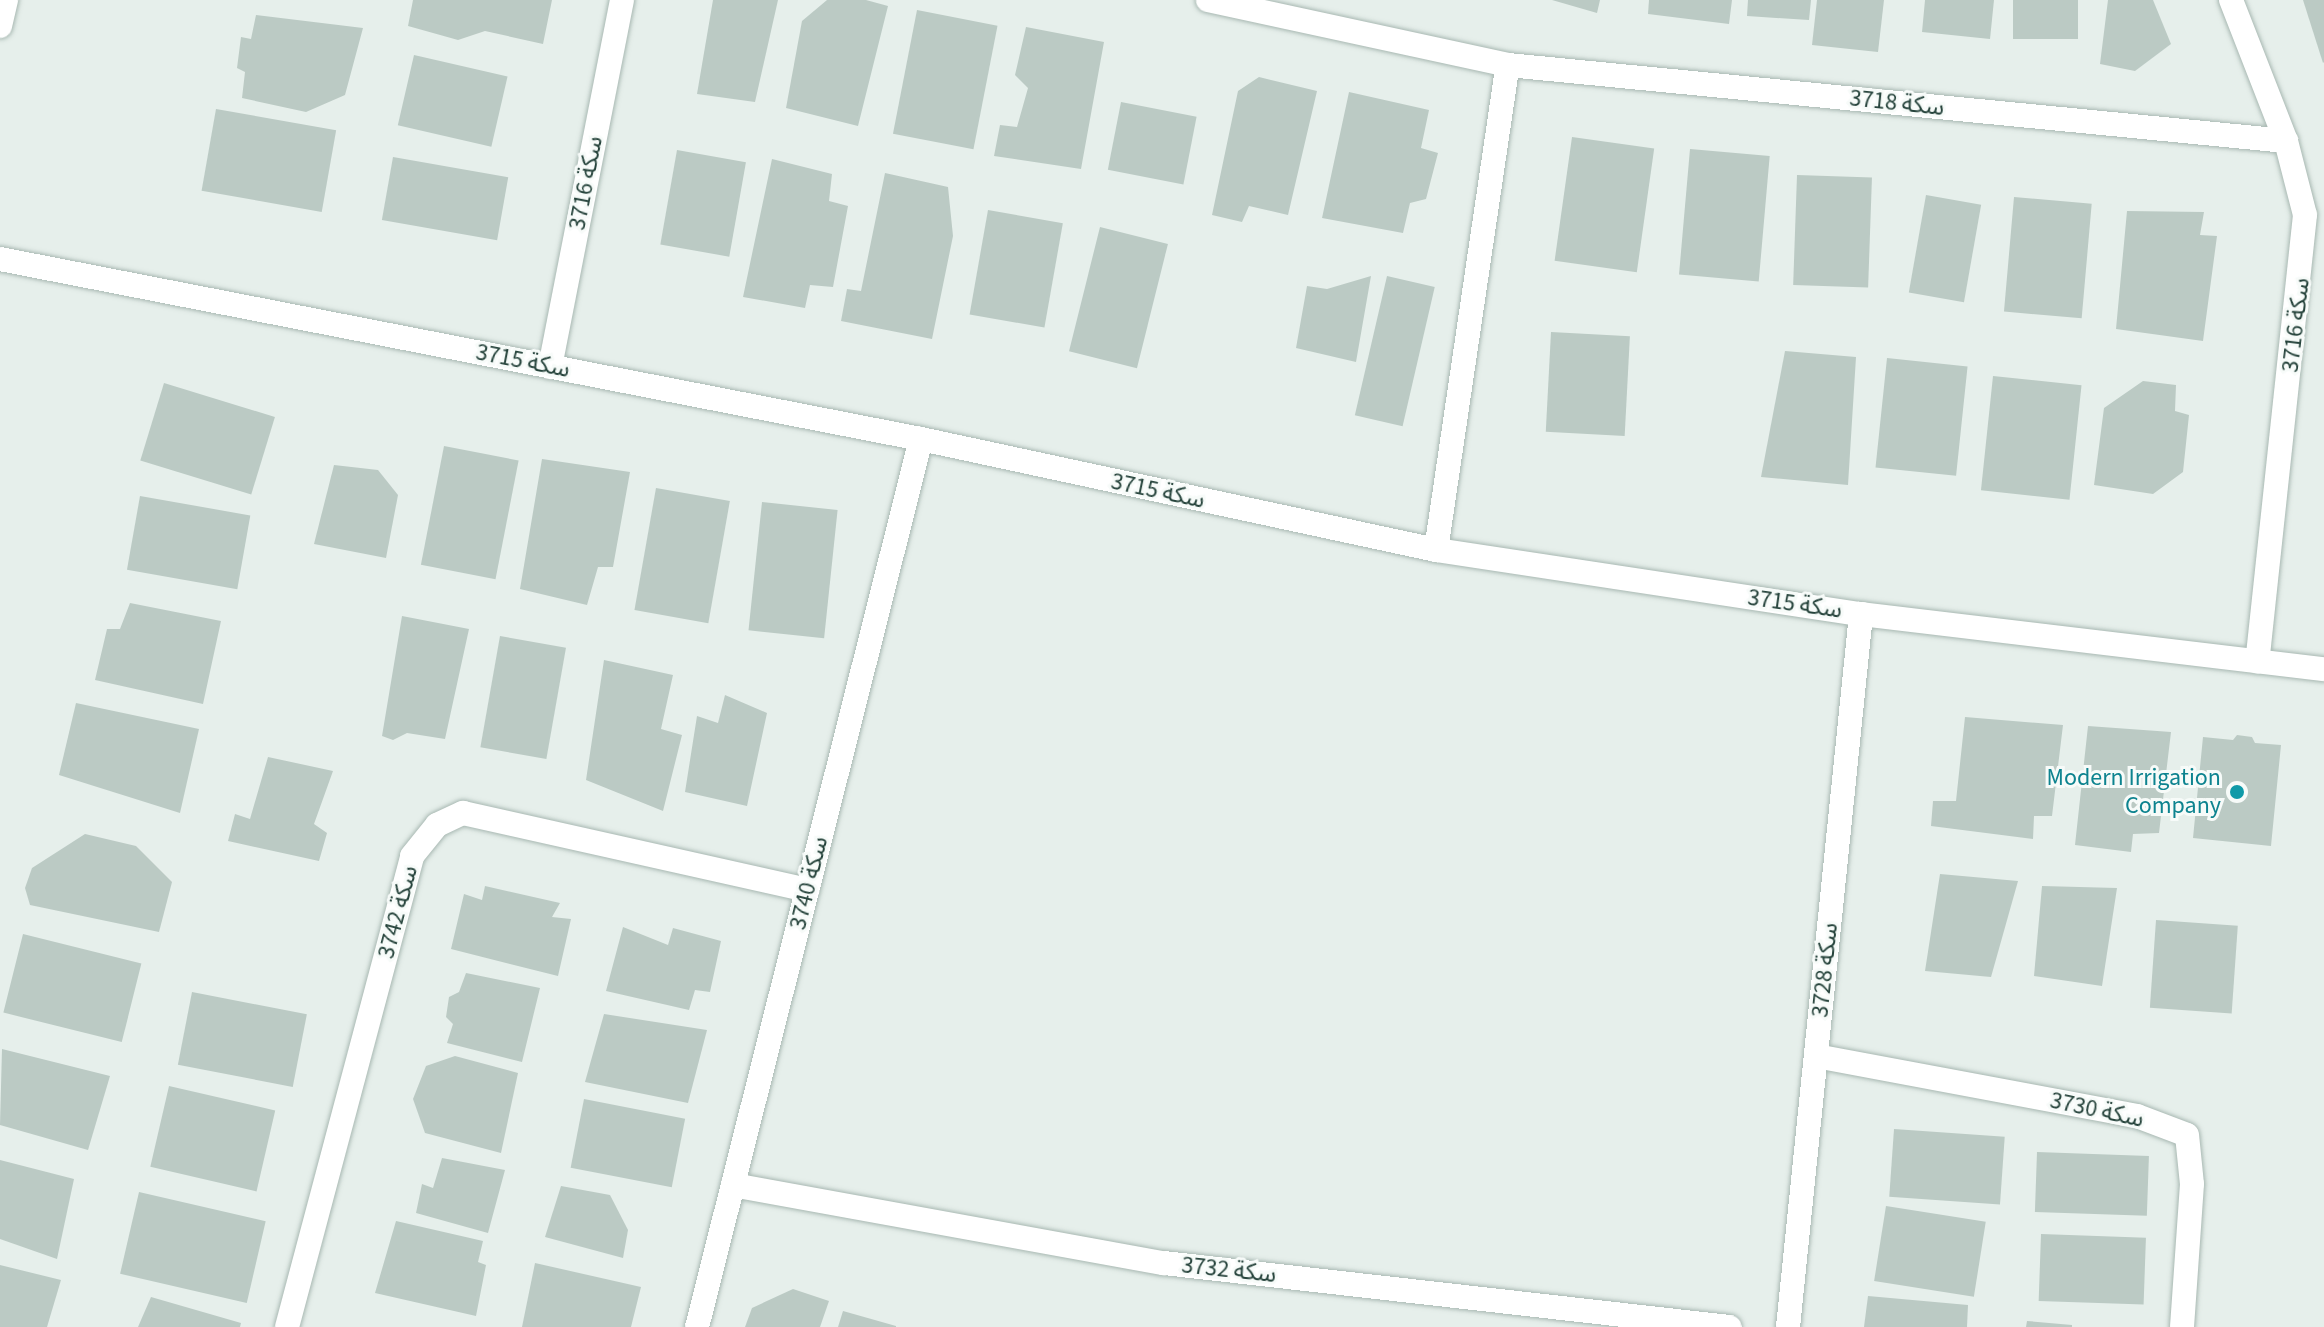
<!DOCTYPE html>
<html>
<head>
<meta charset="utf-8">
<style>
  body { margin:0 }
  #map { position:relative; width:2324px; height:1327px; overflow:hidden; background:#e6efeb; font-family:"Source Sans 3","Noto Sans Arabic",sans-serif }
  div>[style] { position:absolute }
  .building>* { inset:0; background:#bbcac4; transform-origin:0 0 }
  .roads { filter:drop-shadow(0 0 2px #a8b8b2) drop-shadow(0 0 2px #a8b8b2) }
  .street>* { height:24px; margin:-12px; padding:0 12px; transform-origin:12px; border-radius:12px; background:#fff }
  .secondary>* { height:24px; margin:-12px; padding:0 12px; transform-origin:12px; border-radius:12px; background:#fff }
  .dots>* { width:22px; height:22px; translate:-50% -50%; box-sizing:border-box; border:4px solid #f7fbf9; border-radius:50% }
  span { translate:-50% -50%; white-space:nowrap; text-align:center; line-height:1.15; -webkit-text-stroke:6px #f7fbf9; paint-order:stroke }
  .street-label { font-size:24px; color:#24423a }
  .culture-label { font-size:24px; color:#0d838f }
  .right { translate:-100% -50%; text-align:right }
</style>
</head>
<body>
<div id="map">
  <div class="building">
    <i style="clip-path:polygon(413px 0,552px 0,543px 44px,485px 31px,458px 40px,408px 26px)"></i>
    <i style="clip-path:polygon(713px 0,778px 0,755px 102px,697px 94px)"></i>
    <i style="clip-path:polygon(827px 0,866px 0,888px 6px,858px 126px,786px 108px,802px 21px)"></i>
    <i style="clip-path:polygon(1552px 0,1600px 0,1597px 13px)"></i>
    <i style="clip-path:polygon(1649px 0,1732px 0,1729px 24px,1648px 14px)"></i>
    <i style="clip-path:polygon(1748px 0,1811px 0,1809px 20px,1747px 16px)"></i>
    <i style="clip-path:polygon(1817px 0,1884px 0,1878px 52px,1812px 45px)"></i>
    <i style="clip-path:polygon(1925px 0,1994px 0,1990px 39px,1922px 32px)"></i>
    <i style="left:2013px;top:0;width:65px;height:39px"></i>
    <i style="clip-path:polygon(2108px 0,2153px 0,2171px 44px,2135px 71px,2100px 64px)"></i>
    <i style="clip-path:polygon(2303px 0,2324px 0,2324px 62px,2323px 63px)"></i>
    <i style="left:917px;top:10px;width:82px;height:126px;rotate:11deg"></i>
    <i style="clip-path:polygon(256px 15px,363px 28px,345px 95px,306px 112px,242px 98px,245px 72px,237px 68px,241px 37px,251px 39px)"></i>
    <i style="clip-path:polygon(1026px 27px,1104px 42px,1081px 169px,994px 156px,1000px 125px,1017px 127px,1028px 88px,1015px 75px)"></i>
    <i style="left:414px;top:55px;width:96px;height:72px;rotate:13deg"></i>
    <i style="clip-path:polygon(1259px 77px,1317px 91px,1288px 215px,1249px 206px,1242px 222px,1212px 215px,1238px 91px)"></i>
    <i style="clip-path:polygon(1349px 92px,1429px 110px,1421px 148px,1438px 153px,1426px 199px,1410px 203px,1403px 233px,1322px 218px)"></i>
    <i style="left:1121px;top:102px;width:77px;height:69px;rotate:11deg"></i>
    <i style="left:216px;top:109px;width:122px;height:83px;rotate:10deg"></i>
    <i style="left:1572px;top:137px;width:83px;height:125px;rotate:8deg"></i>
    <i style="left:1690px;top:149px;width:80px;height:126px;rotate:5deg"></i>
    <i style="left:677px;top:150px;width:70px;height:96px;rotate:10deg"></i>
    <i style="left:393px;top:157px;width:117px;height:64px;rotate:10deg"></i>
    <i style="clip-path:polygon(772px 159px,832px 174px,829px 201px,848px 206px,833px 287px,810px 285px,805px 308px,743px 297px)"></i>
    <i style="clip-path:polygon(885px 173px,948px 187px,953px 236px,932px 339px,841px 321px,847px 289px,861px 291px)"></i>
    <i style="left:1797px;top:175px;width:75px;height:110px;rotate:2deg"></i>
    <i style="left:1926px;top:195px;width:56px;height:99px;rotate:10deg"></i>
    <i style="left:2014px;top:197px;width:78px;height:115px;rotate:5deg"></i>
    <i style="left:988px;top:210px;width:76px;height:106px;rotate:10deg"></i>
    <i style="clip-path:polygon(2127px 211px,2204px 212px,2200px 235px,2217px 236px,2203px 341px,2116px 329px)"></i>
    <i style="left:1100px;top:227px;width:70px;height:128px;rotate:14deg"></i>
    <i style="clip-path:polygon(1371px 276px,1356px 362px,1296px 348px,1307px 286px,1327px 289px)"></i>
    <i style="left:1387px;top:276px;width:49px;height:143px;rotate:13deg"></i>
    <i style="left:1551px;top:332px;width:79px;height:100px;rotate:3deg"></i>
    <i style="clip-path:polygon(1785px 351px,1856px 357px,1848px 485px,1761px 477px)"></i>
    <i style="left:1887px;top:358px;width:81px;height:110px;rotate:6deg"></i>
    <i style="left:1993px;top:376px;width:89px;height:115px;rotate:6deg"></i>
    <i style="clip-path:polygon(2143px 381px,2176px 385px,2175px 411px,2189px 415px,2183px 472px,2153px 494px,2094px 485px,2104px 408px)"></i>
    <i style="left:164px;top:383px;width:116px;height:81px;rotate:17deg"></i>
    <i style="left:444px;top:446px;width:76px;height:121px;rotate:11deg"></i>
    <i style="clip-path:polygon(542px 459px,630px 472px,613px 567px,598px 567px,587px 605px,520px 589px)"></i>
    <i style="clip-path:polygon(334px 465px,378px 470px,398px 495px,386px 558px,314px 544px)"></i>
    <i style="left:656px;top:488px;width:75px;height:124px;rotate:10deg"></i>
    <i style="left:140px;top:496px;width:112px;height:75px;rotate:10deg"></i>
    <i style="left:762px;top:502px;width:76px;height:129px;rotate:6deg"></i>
    <i style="clip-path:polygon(130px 603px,221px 621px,203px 704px,95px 680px,107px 629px,120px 629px)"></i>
    <i style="clip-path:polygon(402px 616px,469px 629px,445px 739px,407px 733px,393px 740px,382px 736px)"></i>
    <i style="left:500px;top:636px;width:67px;height:113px;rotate:10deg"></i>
    <i style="clip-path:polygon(604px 660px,673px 675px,661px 729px,682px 735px,663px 811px,586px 780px)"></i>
    <i style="clip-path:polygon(725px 695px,767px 713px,747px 806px,685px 792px,697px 716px,718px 723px)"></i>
    <i style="clip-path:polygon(76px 703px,199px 729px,180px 813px,59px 775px)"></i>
    <i style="clip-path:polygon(1965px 717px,2063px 725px,2052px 816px,2034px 816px,2033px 839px,1931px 826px,1933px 801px,1956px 801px)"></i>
    <i style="clip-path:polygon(2088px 726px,2171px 732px,2159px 833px,2133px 834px,2131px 852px,2075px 845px)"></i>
    <i style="clip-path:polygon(2237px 735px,2252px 737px,2255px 743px,2281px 745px,2271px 846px,2193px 838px,2203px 737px,2233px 740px)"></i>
    <i style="clip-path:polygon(268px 757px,333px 771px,314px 824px,327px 833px,319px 861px,228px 841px,235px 814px,250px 819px)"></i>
    <i style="clip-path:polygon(85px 834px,136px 846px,172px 882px,159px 932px,30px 905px,25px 888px,32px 868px)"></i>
    <i style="clip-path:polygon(1940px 874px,2018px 881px,1991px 977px,1925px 971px)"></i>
    <i style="clip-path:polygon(485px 886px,560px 903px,552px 917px,571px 919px,558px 976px,451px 949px,464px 894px,482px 900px)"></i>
    <i style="clip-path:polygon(2042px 886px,2117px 888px,2102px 986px,2034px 976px)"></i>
    <i style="left:2156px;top:920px;width:82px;height:88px;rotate:4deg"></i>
    <i style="clip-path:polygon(623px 927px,668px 945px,673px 928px,721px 941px,710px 992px,695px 990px,689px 1010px,606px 991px)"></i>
    <i style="left:23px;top:934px;width:122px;height:81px;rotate:14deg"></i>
    <i style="clip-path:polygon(466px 973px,540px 988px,522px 1062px,447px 1043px,453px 1024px,446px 1017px,449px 997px,459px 992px)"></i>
    <i style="left:192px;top:992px;width:117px;height:74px;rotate:11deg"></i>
    <i style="clip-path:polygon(604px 1014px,707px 1030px,688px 1103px,585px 1082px)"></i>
    <i style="clip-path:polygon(2px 1049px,110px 1076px,88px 1150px,0 1125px)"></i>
    <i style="clip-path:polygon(455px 1056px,518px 1073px,501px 1153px,425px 1133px,413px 1099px,426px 1066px)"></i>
    <i style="left:169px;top:1086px;width:109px;height:83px;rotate:13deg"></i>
    <i style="left:584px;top:1099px;width:103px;height:70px;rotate:11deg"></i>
    <i style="left:1894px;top:1129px;width:111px;height:68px;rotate:4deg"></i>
    <i style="left:2037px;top:1152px;width:112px;height:60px;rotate:2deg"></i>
    <i style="clip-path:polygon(442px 1158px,505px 1170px,488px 1233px,416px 1213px,422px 1184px,433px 1188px)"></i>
    <i style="clip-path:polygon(0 1160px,74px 1179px,57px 1259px,0 1239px)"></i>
    <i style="clip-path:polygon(561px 1186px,610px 1195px,628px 1230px,623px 1258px,545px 1237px)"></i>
    <i style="left:139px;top:1192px;width:130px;height:84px;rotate:13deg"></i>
    <i style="left:1886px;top:1206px;width:101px;height:76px;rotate:9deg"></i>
    <i style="clip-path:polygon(396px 1221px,483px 1241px,478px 1262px,486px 1265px,476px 1316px,375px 1293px)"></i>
    <i style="left:2041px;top:1234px;width:105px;height:67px;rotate:2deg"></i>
    <i style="clip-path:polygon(535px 1263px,641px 1287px,631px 1327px,522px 1327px)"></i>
    <i style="clip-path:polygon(0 1265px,61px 1280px,47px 1327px,0 1327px)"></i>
    <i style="clip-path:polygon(793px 1289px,829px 1301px,820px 1327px,745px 1327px,752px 1308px)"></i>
    <i style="clip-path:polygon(1868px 1296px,1968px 1305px,1967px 1327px,1864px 1327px)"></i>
    <i style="clip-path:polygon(151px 1297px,241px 1323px,240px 1327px,138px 1327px)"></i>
    <i style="clip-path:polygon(843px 1311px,896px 1326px,896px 1327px,838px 1327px)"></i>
    <i style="clip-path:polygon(2027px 1321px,2072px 1325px,2072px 1327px,2026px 1327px)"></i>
  </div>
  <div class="roads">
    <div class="street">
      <i style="left:1208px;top:0;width:307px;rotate:12.2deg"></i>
      <i style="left:1508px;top:65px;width:782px;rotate:5.58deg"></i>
      <i style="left:2231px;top:0;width:151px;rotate:68.7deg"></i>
      <i style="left:2286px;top:141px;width:76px;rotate:75.6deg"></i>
      <i style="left:2305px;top:215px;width:449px;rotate:96.1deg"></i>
      <i style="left:0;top:259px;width:938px;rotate:11.06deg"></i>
      <i style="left:921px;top:439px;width:527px;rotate:12.16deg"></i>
      <i style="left:1436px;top:550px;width:430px;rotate:8.6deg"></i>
      <i style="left:1861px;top:614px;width:466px;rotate:6.8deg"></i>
      <i style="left:550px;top:367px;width:374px;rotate:-78.9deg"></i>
      <i style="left:1436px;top:550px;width:490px;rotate:-81.6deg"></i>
      <i style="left:1816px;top:1056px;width:327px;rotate:10.6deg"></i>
      <i style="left:2137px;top:1116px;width:53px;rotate:20.8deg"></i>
      <i style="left:2187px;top:1135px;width:49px;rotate:84.2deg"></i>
      <i style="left:2192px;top:1184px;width:143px;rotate:94deg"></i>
      <i style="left:733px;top:1185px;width:438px;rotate:10.3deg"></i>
      <i style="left:1164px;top:1263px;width:569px;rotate:6.46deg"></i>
      <i style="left:287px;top:1327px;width:487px;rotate:-75.1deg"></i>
      <i style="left:412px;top:856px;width:40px;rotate:-51deg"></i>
      <i style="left:437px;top:825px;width:29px;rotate:-25deg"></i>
      <i style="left:463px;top:813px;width:353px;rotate:12.6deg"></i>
      <i style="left:697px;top:1327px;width:916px;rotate:-75.84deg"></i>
      <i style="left:1788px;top:1327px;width:717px;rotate:-84.15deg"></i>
    </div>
    <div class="secondary">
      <i style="left:0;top:26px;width:27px;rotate:-77deg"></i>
    </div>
  </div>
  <div class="dots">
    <i style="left:2237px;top:792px;background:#0f9aa8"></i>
  </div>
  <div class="street-label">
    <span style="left:1897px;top:103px;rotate:6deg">سكة 3718</span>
    <span style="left:586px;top:183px;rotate:-79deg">سكة 3716</span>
    <span style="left:2296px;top:325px;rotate:-83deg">سكة 3716</span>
    <span style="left:523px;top:361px;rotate:11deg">سكة 3715</span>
    <span style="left:1158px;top:491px;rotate:12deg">سكة 3715</span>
    <span style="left:1795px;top:604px;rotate:8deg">سكة 3715</span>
    <span style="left:809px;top:883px;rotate:-76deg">سكة 3740</span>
    <span style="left:398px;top:912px;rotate:-75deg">سكة 3742</span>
    <span style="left:1825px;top:970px;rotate:-84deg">سكة 3728</span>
    <span style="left:2097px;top:1110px;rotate:12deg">سكة 3730</span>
    <span style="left:1229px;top:1270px;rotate:6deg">سكة 3732</span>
  </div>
  <div class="culture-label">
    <span class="right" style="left:2221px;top:792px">Modern Irrigation<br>Company</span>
  </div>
</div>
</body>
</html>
